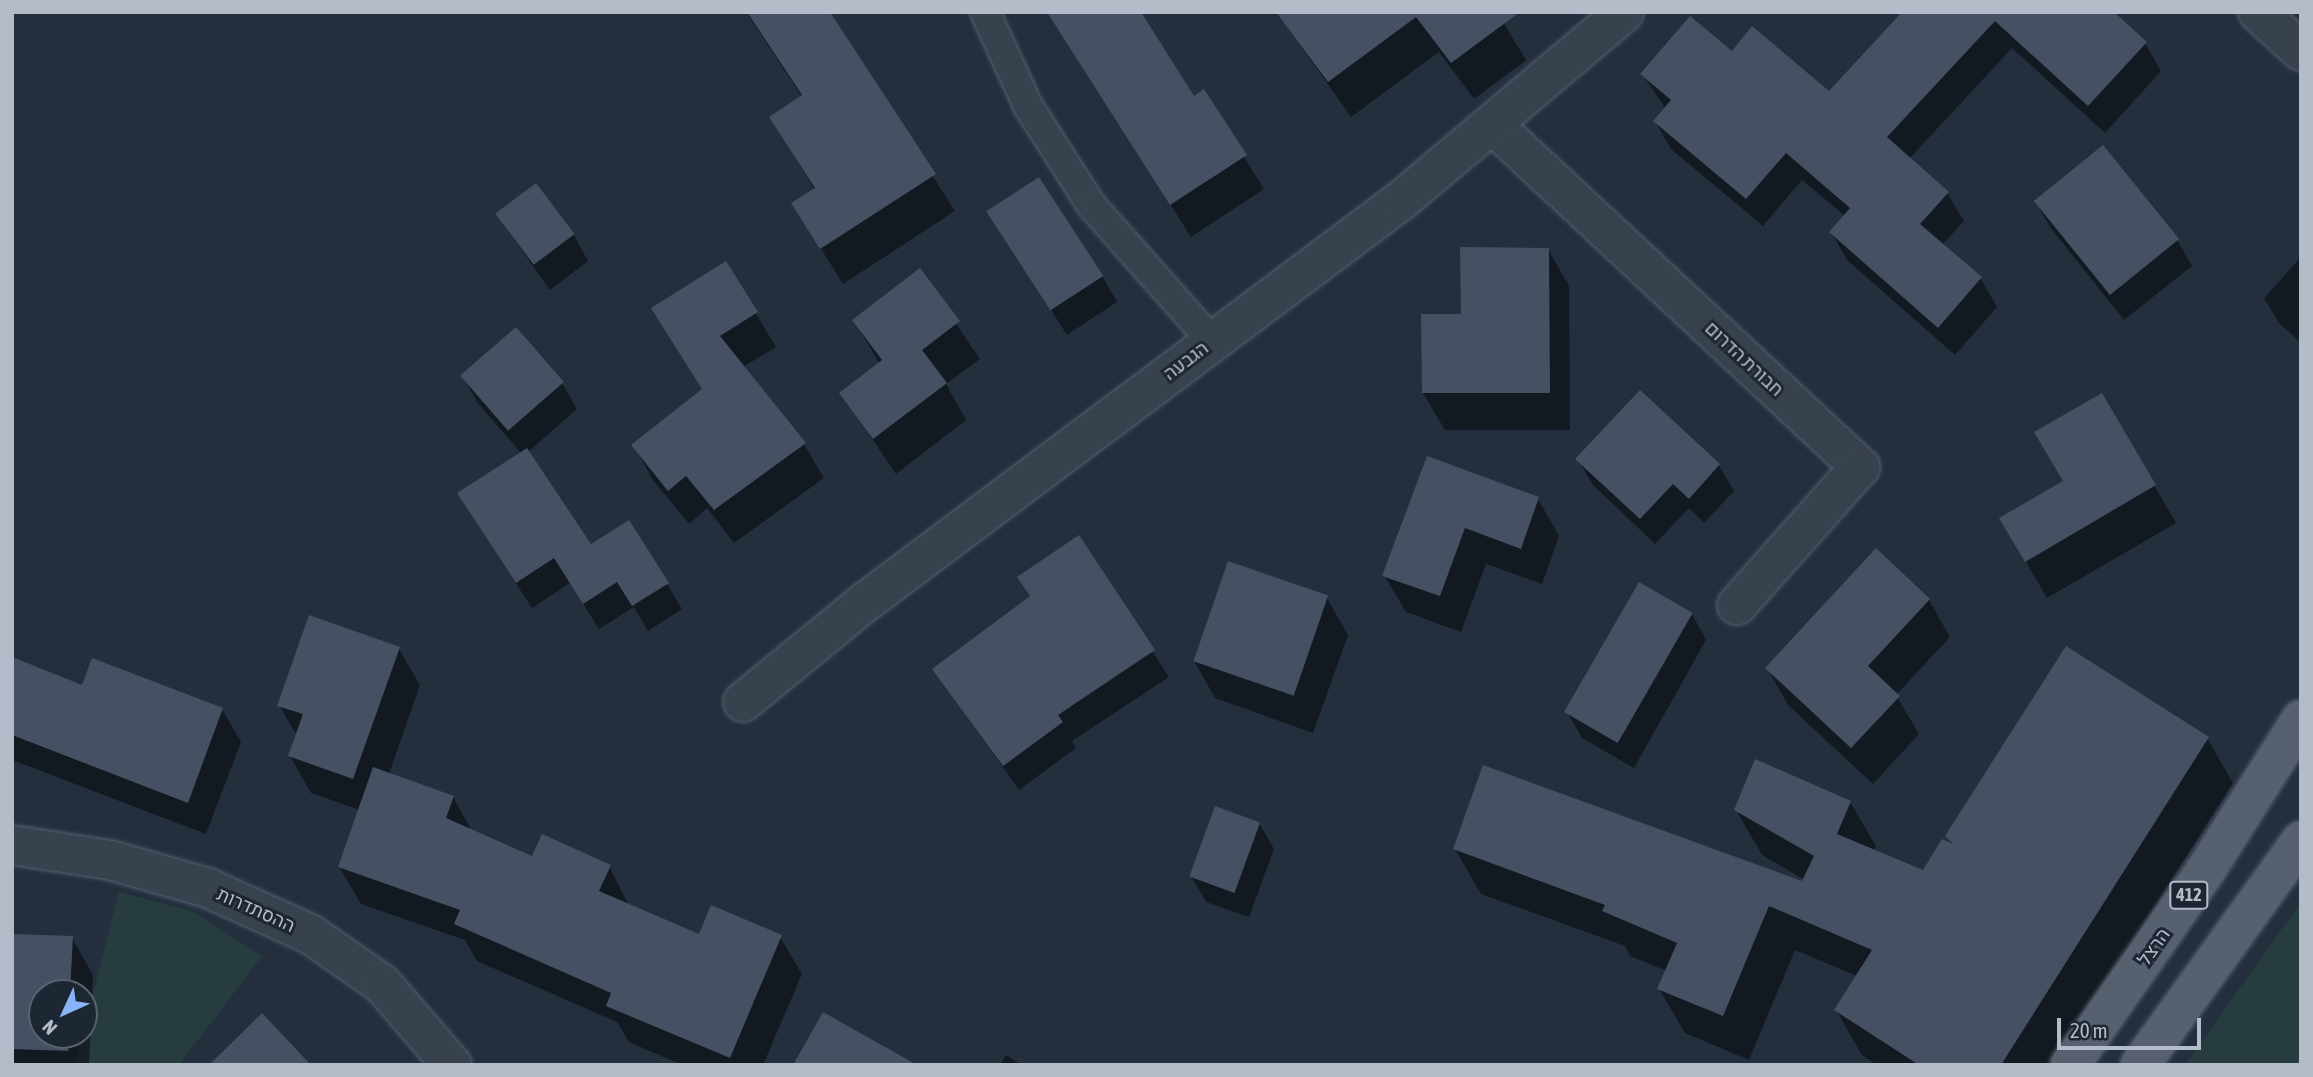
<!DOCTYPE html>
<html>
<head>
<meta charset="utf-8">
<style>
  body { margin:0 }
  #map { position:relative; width:2313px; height:1077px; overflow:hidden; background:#242f3e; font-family:"Asap Condensed",Heebo,sans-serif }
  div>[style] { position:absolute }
  .green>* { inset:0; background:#263c3f }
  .shadow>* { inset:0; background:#0007 }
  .building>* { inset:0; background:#455162; transform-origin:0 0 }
  .roads { filter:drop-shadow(0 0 2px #565f6c) drop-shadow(0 0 2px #565f6c) }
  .service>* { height:28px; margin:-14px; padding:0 14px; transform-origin:14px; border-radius:14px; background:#38414e }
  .minor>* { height:38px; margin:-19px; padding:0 19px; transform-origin:19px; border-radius:19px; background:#38414e }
  .primary>* { height:38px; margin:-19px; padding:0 19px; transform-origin:19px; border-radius:19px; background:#56606e }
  span { translate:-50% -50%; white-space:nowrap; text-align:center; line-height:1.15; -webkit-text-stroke:6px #1d2633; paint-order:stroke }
  .shield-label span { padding:2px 5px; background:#1d2633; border:2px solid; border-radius:5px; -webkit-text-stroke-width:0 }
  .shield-label { font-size:18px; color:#b4bcc9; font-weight:700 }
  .street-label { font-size:19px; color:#b4bcc9 }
  .frame { position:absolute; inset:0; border:14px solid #b4bcc9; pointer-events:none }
  .north { position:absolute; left:28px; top:979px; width:70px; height:70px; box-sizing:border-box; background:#1d2633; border:2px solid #59626f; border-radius:50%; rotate:225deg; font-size:19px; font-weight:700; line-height:28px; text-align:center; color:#b4bcc9 }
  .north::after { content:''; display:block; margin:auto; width:24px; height:32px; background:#8ab4f8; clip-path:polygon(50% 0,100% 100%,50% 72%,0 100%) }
  .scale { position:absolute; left:2057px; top:1018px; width:144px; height:32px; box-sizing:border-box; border:4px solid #b4bcc9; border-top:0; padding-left:9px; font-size:21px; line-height:24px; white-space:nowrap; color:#b4bcc9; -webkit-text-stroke:5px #1d2633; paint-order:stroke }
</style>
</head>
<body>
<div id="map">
  <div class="green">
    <i style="clip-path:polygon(119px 892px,192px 911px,262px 956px,179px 1065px,75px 1065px)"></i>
    <i style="clip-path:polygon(2301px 902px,2301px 1065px,2185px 1065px)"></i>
  </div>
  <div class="shadow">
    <i style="clip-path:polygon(746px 12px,828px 12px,955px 211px,843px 284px,793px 204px,815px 190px,771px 118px,802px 97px)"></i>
    <i style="clip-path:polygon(1048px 12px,1193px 98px,1203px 91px,1264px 189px,1191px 237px)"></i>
    <i style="clip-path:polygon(1277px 12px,1497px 12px,1526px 60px,1474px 99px,1439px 52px,1351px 117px)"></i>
    <i style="clip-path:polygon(1905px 12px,2112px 12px,2145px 43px,2161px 71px,2105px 133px,2012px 48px,1909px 159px,1947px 193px,1964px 221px,1942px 245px,1981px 279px,1997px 307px,1955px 355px,1847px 260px,1831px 232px,1845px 216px,1802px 180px,1763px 226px,1671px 149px,1655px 121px,1666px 109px,1642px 74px,1732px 53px,1829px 94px)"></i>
    <i style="clip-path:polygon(2035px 201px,2177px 240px,2192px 266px,2124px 320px,2050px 227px)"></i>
    <i style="clip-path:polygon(497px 215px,574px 235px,588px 261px,550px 290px)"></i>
    <i style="clip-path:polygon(991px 216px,1102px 276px,1117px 302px,1067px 335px)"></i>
    <i style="clip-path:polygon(1548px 249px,1569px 286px,1570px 430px,1445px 430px,1423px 393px,1463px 315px)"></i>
    <i style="clip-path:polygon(2301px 257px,2301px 343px,2279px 323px,2264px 298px)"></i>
    <i style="clip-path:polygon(726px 264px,776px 347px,743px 367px,804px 444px,824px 478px,734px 543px,707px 508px,689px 524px,653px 480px,634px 446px,703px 390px)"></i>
    <i style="clip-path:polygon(920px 271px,980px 359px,946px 384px,966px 420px,896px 474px,841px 393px,880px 364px,854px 321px)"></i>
    <i style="clip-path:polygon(516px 330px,562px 383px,577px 409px,528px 452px,590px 547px,667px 584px,682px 609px,648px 631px,634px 607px,599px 629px,570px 583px,532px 608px,474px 519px,521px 453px,477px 402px,463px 376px)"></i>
    <i style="clip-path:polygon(1640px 392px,1719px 466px,1734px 491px,1704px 523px,1689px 508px,1655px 544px,1593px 485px,1578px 460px)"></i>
    <i style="clip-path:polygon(2102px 396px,2176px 523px,2047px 598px,2001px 519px,2065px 482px)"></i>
    <i style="clip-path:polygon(1428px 458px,1538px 499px,1559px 536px,1542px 584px,1486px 564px,1461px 632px,1406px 612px,1384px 575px)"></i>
    <i style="clip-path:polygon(1079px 538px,1169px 677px,1072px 741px,1076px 748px,1019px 790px,934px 670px,1031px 598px,1019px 577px)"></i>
    <i style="clip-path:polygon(1327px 598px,1348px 635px,1313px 733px,1215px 698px,1194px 661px)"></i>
    <i style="clip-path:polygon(1929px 600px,1950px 637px,1896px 695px,1919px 734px,1873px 784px,1788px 705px,1767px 668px)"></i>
    <i style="clip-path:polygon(1692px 614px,1706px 640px,1634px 768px,1582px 738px,1567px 712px)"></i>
    <i style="clip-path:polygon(399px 649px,420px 685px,389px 774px,453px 797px,472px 831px,533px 858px,609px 866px,629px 906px,700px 936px,780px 937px,802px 974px,763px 1065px,682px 1065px,629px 1042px,617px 1022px,477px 961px,465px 940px,361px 904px,339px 867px,360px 810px,311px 793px,290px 756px,297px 736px,279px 705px)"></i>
    <i style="clip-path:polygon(12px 659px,83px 687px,222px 709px,241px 742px,206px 834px,12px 760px)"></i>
    <i style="clip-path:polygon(2207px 738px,2233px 783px,2054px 1065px,1877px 1065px,1862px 1055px,1836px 1010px,1857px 976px,1795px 950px,1749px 1060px,1685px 1033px,1659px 989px,1667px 971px,1630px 956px,1625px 946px,1481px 894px,1455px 849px,1803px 884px,1805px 880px,1762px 855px,1736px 810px,1850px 802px,1876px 846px,1874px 851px,1923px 872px,1952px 845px,1947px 836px)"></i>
    <i style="clip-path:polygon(1259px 823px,1274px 849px,1249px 917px,1206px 902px,1191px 876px)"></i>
    <i style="clip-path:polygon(evenodd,12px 935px,72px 938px,93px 975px,89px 1065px,16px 1065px,12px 1058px,12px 935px,42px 993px,84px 993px,84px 1035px,42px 1035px,42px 993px)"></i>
    <i style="clip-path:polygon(1006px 1055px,1022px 1065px,1000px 1065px)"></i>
  </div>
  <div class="building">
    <i style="clip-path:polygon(747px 12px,830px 12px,936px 174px,820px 249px,791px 203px,815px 188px,769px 117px,802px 95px)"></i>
    <i style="clip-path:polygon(1047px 12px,1141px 12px,1194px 96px,1204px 89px,1247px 155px,1170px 205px)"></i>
    <i style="clip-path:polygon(1276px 12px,1520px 12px,1451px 63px,1416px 17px,1328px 82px)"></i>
    <i style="clip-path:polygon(1902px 12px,2114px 12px,2147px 42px,2088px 106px,1995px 21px,1887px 137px,1949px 192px,1920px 224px,1982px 277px,1938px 328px,1829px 232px,1850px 208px,1786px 153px,1746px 199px,1653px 121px,1671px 100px,1640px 74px,1690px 16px,1732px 51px,1752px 26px,1829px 91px)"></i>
    <i style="left:2103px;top:145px;width:121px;height:89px;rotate:51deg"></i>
    <i style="left:1039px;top:177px;width:118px;height:63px;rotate:57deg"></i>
    <i style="left:536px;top:183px;width:64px;height:51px;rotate:53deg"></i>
    <i style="clip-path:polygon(1460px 247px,1549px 248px,1550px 393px,1422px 393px,1421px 314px,1461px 314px)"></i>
    <i style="clip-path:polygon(726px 261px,758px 312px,720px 336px,806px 443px,714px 510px,686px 476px,668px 491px,631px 445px,702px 389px,651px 308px)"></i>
    <i style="clip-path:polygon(920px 268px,960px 321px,922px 350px,947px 383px,873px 439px,839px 393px,882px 360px,852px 320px)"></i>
    <i style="left:516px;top:327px;width:73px;height:74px;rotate:49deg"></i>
    <i style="clip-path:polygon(1640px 390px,1720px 464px,1689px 499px,1673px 484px,1640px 519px,1575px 459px)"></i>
    <i style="clip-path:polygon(2102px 393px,2156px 485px,2025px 562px,1999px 518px,2063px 481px,2034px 432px)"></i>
    <i style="clip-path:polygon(527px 448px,591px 544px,629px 520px,669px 583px,632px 606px,617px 582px,583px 604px,554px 558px,516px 583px,457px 493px)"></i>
    <i style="clip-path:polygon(1427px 456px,1539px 497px,1521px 549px,1465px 528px,1440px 596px,1382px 576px)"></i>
    <i style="clip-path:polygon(1079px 535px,1155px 650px,1058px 715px,1063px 722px,1003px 766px,932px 669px,1030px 596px,1017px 577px)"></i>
    <i style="clip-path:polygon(1876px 548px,1930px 599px,1868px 666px,1900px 696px,1851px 748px,1765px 668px)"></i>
    <i style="left:1228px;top:561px;width:106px;height:106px;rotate:19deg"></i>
    <i style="left:1639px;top:582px;width:62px;height:150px;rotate:30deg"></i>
    <i style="clip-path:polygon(309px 615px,400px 647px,353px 779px,288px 756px,303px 714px,277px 706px)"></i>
    <i style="clip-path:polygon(2066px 646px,2209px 737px,2001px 1065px,1919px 1065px,1834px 1010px,1872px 950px,1769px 906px,1723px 1016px,1657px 989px,1677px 943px,1602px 911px,1605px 905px,1453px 849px,1483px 765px,1802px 881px,1814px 856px,1734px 810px,1755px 759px,1851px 801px,1837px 834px,1923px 870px,1942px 839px,1953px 844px,1945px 836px)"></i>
    <i style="clip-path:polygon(12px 657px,82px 685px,92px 658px,223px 708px,188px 803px,12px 735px)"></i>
    <i style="clip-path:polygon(373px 767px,454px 796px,446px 818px,532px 856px,542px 834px,611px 865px,599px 891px,699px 934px,711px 905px,782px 935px,730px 1058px,606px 1006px,611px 993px,454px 924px,460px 910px,338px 867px)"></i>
    <i style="left:1215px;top:806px;width:48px;height:75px;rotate:20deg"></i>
    <i style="clip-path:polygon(12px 934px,73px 936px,70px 993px,42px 993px,42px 1035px,69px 1035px,68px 1051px,12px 1049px)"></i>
    <i style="clip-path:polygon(823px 1012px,917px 1065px,793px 1065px)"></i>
    <i style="clip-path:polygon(262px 1013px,311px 1065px,209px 1065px)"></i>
  </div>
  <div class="roads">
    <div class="service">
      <i style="left:985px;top:12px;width:103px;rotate:65.4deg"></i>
      <i style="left:1028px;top:106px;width:119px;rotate:57.4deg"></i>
      <i style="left:1092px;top:206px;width:181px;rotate:48.4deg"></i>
    </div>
    <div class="minor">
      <i style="left:2258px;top:12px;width:58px;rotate:42.2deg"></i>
      <i style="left:1493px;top:125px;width:502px;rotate:42.98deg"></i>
      <i style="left:1860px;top:467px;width:185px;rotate:131.7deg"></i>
      <i style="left:743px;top:702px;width:156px;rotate:-39.3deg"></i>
      <i style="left:864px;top:603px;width:674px;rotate:-36.85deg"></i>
      <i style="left:1403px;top:199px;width:289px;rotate:-40.2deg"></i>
      <i style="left:12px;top:845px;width:99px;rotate:8.7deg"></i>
      <i style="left:110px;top:860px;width:102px;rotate:15.9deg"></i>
      <i style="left:208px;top:888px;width:112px;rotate:24.3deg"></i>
      <i style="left:310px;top:934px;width:88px;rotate:34.8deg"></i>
      <i style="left:382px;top:984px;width:107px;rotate:49.2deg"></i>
    </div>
    <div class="primary">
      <i style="left:2070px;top:1065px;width:238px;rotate:-55.1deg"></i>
      <i style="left:2206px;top:870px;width:178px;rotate:-57.7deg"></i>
      <i style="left:2140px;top:1065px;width:276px;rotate:-54.3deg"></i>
    </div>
  </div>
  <div class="shield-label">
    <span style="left:2189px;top:895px">412</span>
  </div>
  <div class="street-label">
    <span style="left:1744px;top:359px;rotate:43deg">חבורת הדרום</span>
    <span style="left:1186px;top:361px;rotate:-37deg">הגבעה</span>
    <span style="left:256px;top:910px;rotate:24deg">ההסתדרות</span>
    <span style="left:2154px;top:947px;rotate:-55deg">הרצל</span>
  </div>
  <div class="frame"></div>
  <div class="north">N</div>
  <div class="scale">20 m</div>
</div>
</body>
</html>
